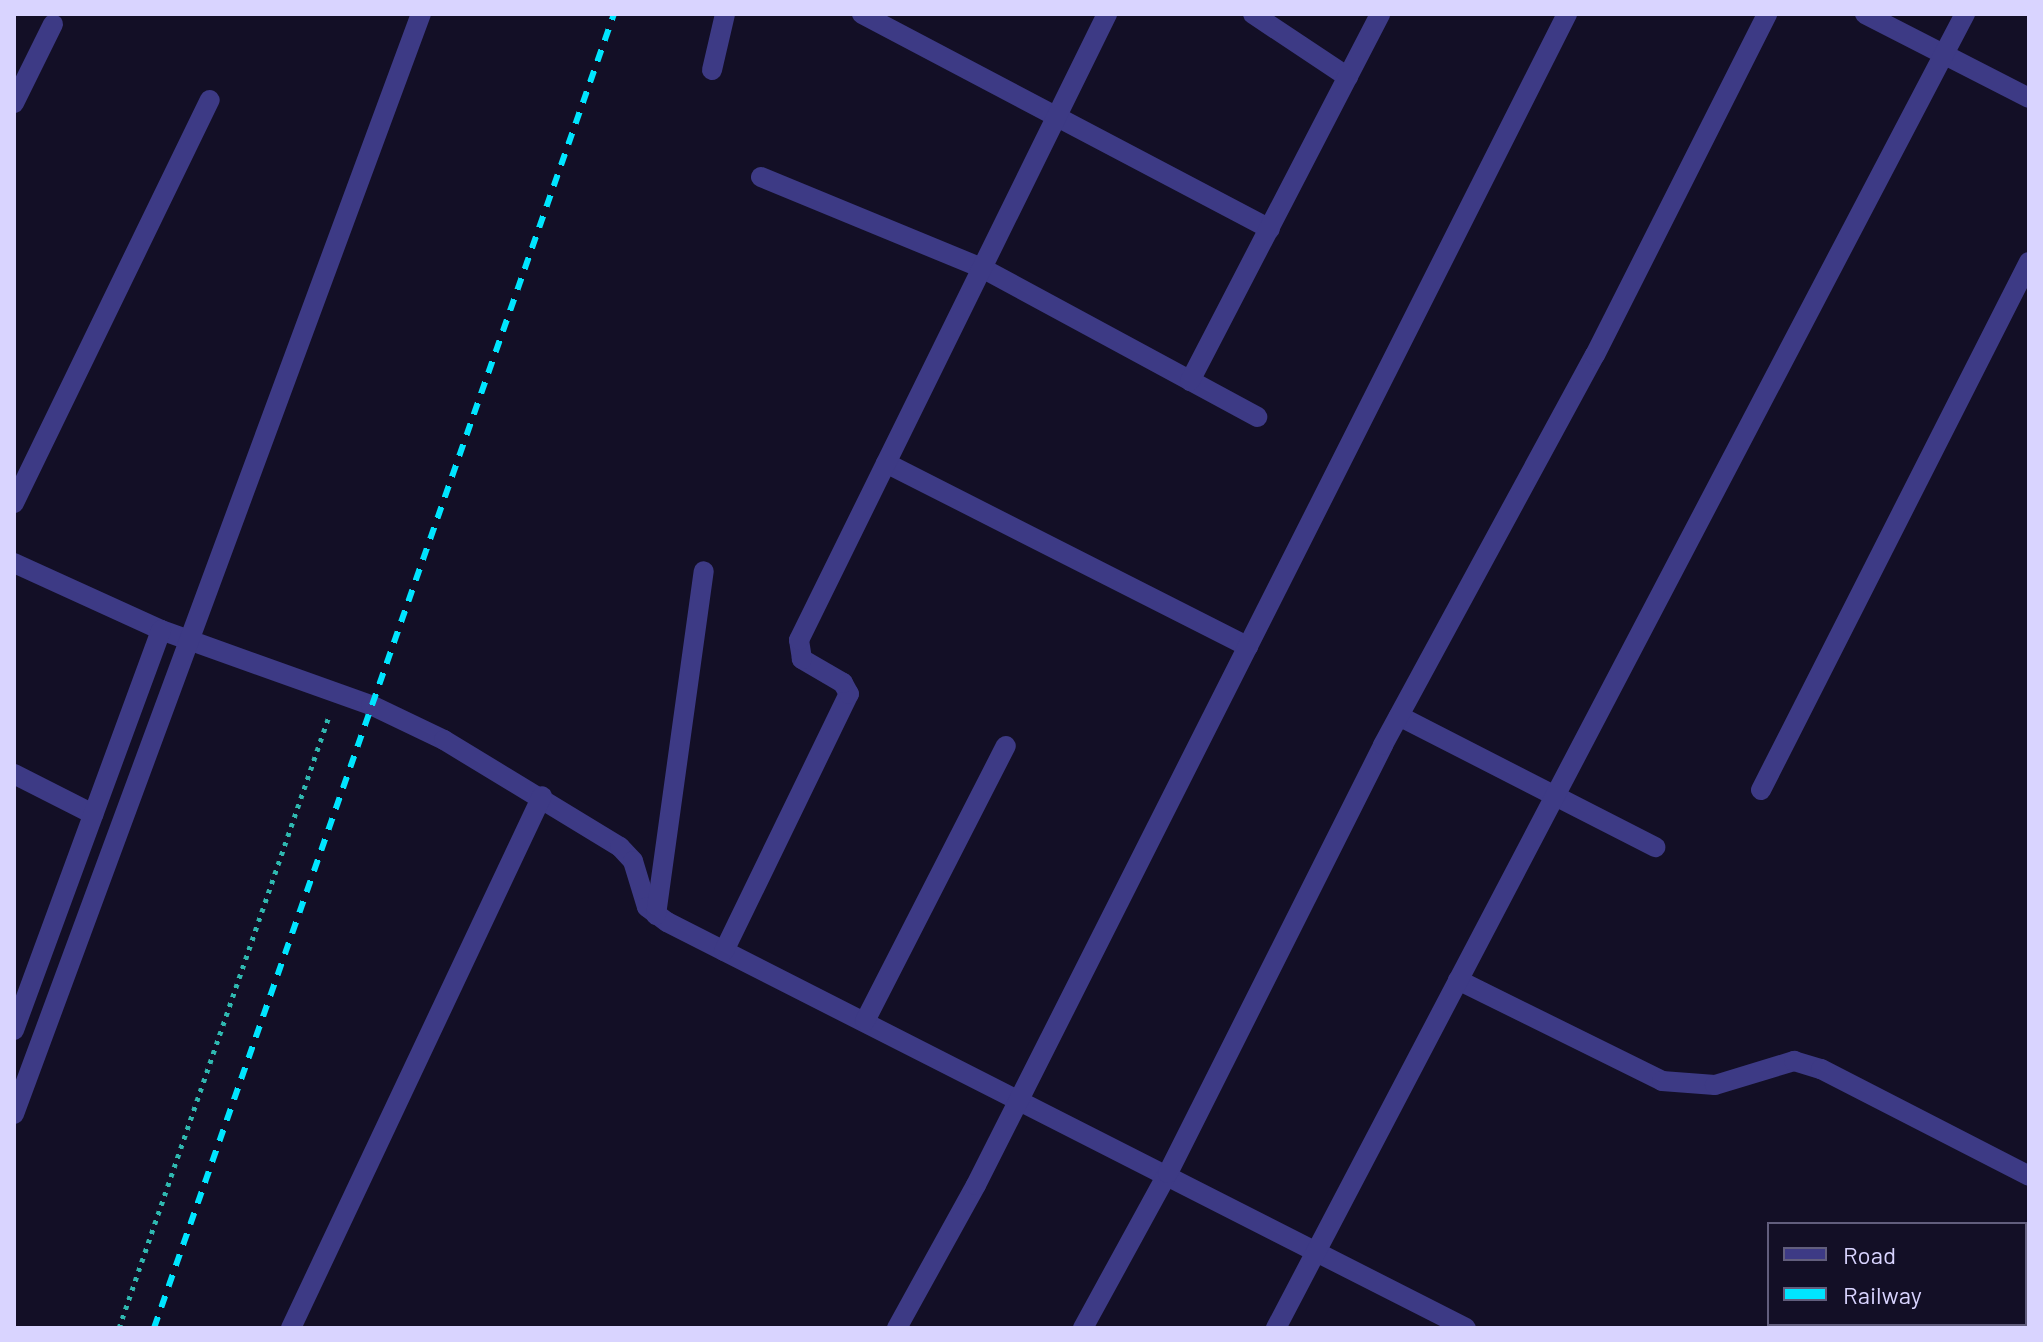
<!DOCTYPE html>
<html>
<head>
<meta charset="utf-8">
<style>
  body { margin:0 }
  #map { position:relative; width:2043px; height:1342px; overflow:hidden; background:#130f26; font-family:Barlow,sans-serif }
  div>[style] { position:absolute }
  .path>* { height:5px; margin-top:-2.5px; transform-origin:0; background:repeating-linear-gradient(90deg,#2fb8b0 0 4px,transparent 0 10px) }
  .minor>* { height:20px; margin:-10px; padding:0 10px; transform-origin:10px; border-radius:10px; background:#3d3a85 }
  .rail>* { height:6px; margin-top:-3px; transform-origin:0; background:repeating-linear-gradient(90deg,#00e5ff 0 12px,transparent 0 22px) }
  span { translate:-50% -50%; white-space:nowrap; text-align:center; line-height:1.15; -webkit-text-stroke:6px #130f26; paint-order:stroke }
  .frame { position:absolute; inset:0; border:16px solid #d9d4ff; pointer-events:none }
  .legend { position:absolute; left:1767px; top:1222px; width:260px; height:104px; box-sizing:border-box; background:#130f26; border:2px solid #625e7d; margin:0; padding:10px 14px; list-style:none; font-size:24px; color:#d9d4ff }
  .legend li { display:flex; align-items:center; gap:16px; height:40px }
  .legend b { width:40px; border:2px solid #625e7d }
</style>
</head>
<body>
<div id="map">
  <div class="path">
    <i style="left:119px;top:1328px;width:647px;rotate:-71.06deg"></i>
  </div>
  <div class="minor">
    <i style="left:862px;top:14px;width:461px;rotate:27.8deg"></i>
    <i style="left:1253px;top:14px;width:114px;rotate:33.6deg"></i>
    <i style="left:1865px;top:14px;width:184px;rotate:27.1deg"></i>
    <i style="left:712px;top:70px;width:57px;rotate:-76.9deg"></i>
    <i style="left:14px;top:103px;width:88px;rotate:-63.7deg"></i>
    <i style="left:761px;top:177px;width:239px;rotate:22.4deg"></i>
    <i style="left:982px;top:268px;width:313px;rotate:28.4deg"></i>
    <i style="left:1190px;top:381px;width:413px;rotate:-62.6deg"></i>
    <i style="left:886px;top:463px;width:406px;rotate:26.9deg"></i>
    <i style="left:14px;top:503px;width:448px;rotate:-64.1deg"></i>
    <i style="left:14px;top:563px;width:162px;rotate:24.5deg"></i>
    <i style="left:161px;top:630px;width:223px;rotate:19.7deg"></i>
    <i style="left:371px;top:705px;width:81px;rotate:25.6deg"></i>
    <i style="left:444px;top:740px;width:206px;rotate:31.3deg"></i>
    <i style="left:620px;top:847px;width:19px;rotate:47deg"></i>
    <i style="left:633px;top:861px;width:48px;rotate:73.1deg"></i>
    <i style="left:647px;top:907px;width:25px;rotate:37deg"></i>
    <i style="left:667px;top:922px;width:896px;rotate:26.94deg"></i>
    <i style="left:1399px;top:716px;width:288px;rotate:27.1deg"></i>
    <i style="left:14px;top:774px;width:89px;rotate:26.9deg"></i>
    <i style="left:1761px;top:790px;width:592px;rotate:-63.09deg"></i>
    <i style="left:656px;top:915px;width:347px;rotate:-82.1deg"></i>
    <i style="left:724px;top:951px;width:286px;rotate:-64.1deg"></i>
    <i style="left:849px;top:694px;width:13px;rotate:-119deg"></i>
    <i style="left:843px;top:683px;width:48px;rotate:-149.7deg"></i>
    <i style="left:802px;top:659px;width:19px;rotate:-99deg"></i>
    <i style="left:799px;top:640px;width:698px;rotate:-63.8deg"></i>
    <i style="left:1458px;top:980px;width:228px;rotate:26.3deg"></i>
    <i style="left:1662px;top:1081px;width:53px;rotate:4.3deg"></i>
    <i style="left:1715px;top:1085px;width:83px;rotate:-16.9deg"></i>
    <i style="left:1794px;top:1061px;width:28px;rotate:17deg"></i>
    <i style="left:1821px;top:1069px;width:234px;rotate:27.2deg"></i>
    <i style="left:865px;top:1021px;width:309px;rotate:-62.9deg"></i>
    <i style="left:14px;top:1030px;width:426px;rotate:-69.8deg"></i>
    <i style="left:14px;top:1114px;width:1173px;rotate:-69.7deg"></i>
    <i style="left:291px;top:1328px;width:588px;rotate:-64.74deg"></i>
    <i style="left:897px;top:1328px;width:163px;rotate:-61.1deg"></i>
    <i style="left:976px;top:1185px;width:1312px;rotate:-63.22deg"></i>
    <i style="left:1083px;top:1328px;width:177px;rotate:-61.3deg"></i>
    <i style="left:1168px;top:1173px;width:479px;rotate:-63.3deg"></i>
    <i style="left:1383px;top:745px;width:444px;rotate:-61.5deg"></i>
    <i style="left:1595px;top:355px;width:382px;rotate:-63.2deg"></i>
    <i style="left:1276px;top:1328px;width:1484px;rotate:-62.33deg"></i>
  </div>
  <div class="rail">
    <i style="left:154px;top:1328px;width:1392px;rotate:-70.71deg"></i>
  </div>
  <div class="frame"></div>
  <ul class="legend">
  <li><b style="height:10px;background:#3d3a85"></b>Road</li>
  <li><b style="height:10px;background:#00e5ff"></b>Railway</li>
  </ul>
</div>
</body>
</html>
